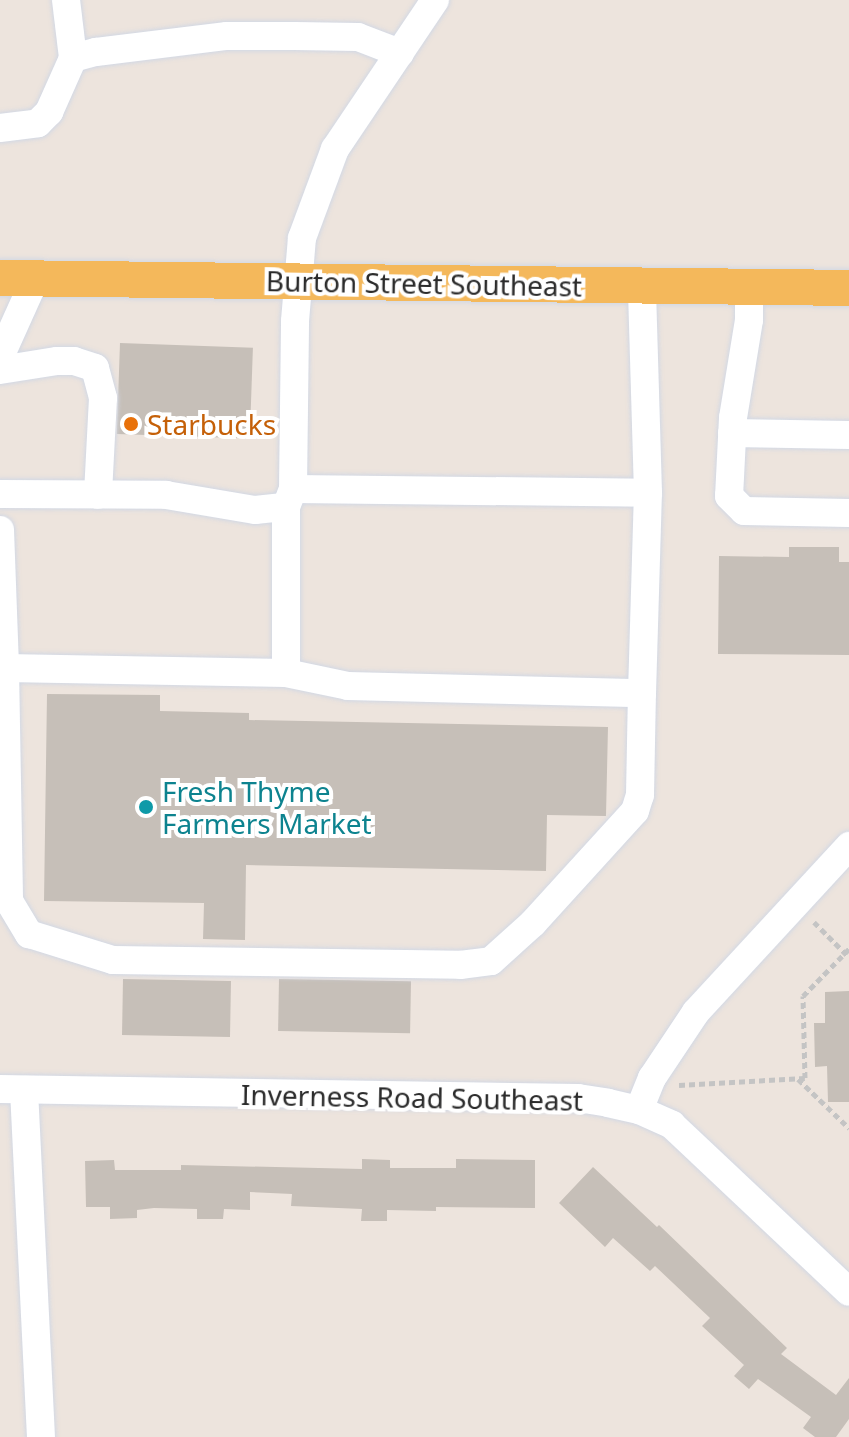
<!DOCTYPE html>
<html>
<head>
<meta charset="utf-8">
<style>
  body { margin:0 }
  #map { position:relative; width:849px; height:1437px; overflow:hidden; background:#ede4dd; font-family:"Noto Sans",sans-serif }
  div>[style] { position:absolute }
  .building>* { inset:0; background:#c6bfb8; transform-origin:0 0 }
  .path>* { height:5px; margin-top:-2.5px; transform-origin:0; background:repeating-linear-gradient(90deg,#c4c4c4 0 6px,transparent 0 10px) }
  .roads { filter:drop-shadow(0 0 2px #d2d8e4) drop-shadow(0 0 2px #d2d8e4) }
  .minor>* { height:28px; margin:-14px; padding:0 14px; transform-origin:14px; border-radius:14px; background:#fff }
  .major>* { height:36px; margin:-18px; padding:0 18px; transform-origin:18px; border-radius:18px; background:#f4b85b }
  .dots>* { width:22px; height:22px; translate:-50% -50%; box-sizing:border-box; border:4px solid #fff; border-radius:50% }
  span { translate:-50% -50%; white-space:nowrap; text-align:center; line-height:1.15; -webkit-text-stroke:8px #fff; paint-order:stroke }
  .street-label { font-size:28px; color:#2b2b2b }
  .food-label { font-size:28px; color:#c56008 }
  .left { translate:0 -50%; text-align:left }
  .culture-label { font-size:28px; color:#0d838f }
</style>
</head>
<body>
<div id="map">
  <div class="building">
    <i style="left:120px;top:343px;width:133px;height:91px;rotate:2deg"></i>
    <i style="clip-path:polygon(789px 547px,839px 547px,839px 562px,849px 562px,849px 655px,718px 654px,719px 556px,789px 557px)"></i>
    <i style="clip-path:polygon(47px 694px,160px 695px,160px 711px,249px 713px,249px 720px,608px 727px,606px 816px,547px 815px,546px 871px,246px 865px,245px 940px,203px 939px,204px 903px,44px 901px)"></i>
    <i style="left:123px;top:979px;width:108px;height:56px;rotate:1deg"></i>
    <i style="left:279px;top:979px;width:132px;height:52px;rotate:1deg"></i>
    <i style="clip-path:polygon(849px 991px,849px 1102px,828px 1102px,827px 1066px,815px 1067px,814px 1023px,825px 1023px,825px 992px)"></i>
    <i style="clip-path:polygon(362px 1159px,390px 1160px,390px 1168px,456px 1168px,456px 1159px,535px 1160px,535px 1208px,436px 1207px,436px 1211px,387px 1210px,387px 1221px,361px 1221px,362px 1209px,291px 1206px,292px 1194px,250px 1192px,250px 1210px,224px 1209px,223px 1219px,197px 1219px,197px 1209px,154px 1208px,137px 1210px,137px 1218px,110px 1219px,110px 1207px,86px 1207px,85px 1161px,114px 1160px,115px 1170px,181px 1170px,181px 1165px,362px 1169px)"></i>
    <i style="clip-path:polygon(593px 1167px,657px 1227px,659px 1225px,787px 1348px,781px 1354px,836px 1395px,849px 1378px,849px 1419px,836px 1437px,815px 1437px,803px 1428px,811px 1417px,758px 1379px,749px 1389px,734px 1376px,744px 1365px,702px 1326px,710px 1318px,655px 1266px,650px 1271px,613px 1238px,605px 1247px,559px 1203px)"></i>
  </div>
  <div class="path">
    <i style="left:814px;top:922px;width:49px;rotate:45deg"></i>
    <i style="left:798px;top:1079px;width:71px;rotate:43.9deg"></i>
    <i style="left:679px;top:1085px;width:126px;rotate:-3.2deg"></i>
    <i style="left:805px;top:1078px;width:82px;rotate:-91.4deg"></i>
    <i style="left:803px;top:996px;width:66px;rotate:-45.6deg"></i>
  </div>
  <div class="roads">
    <div class="minor">
      <i style="left:66px;top:0;width:58px;rotate:83.1deg"></i>
      <i style="left:0;top:128px;width:38px;rotate:-7deg"></i>
      <i style="left:38px;top:123px;width:16px;rotate:-45deg"></i>
      <i style="left:49px;top:112px;width:59px;rotate:-66deg"></i>
      <i style="left:73px;top:58px;width:24px;rotate:-15deg"></i>
      <i style="left:96px;top:52px;width:132px;rotate:-7deg"></i>
      <i style="left:227px;top:36px;width:68px"></i>
      <i style="left:295px;top:36px;width:63px;rotate:0.9deg"></i>
      <i style="left:358px;top:37px;width:45px;rotate:20.9deg"></i>
      <i style="left:749px;top:287px;width:33px;rotate:90deg"></i>
      <i style="left:749px;top:320px;width:99px;rotate:99.3deg"></i>
      <i style="left:733px;top:418px;width:78px;rotate:92.9deg"></i>
      <i style="left:729px;top:496px;width:21px;rotate:45deg"></i>
      <i style="left:744px;top:511px;width:105px;rotate:1.1deg"></i>
      <i style="left:0;top:357px;width:85px;rotate:-65.8deg"></i>
      <i style="left:0;top:370px;width:58px;rotate:-9deg"></i>
      <i style="left:57px;top:361px;width:17px"></i>
      <i style="left:74px;top:361px;width:22px;rotate:18deg"></i>
      <i style="left:95px;top:368px;width:31px;rotate:75deg"></i>
      <i style="left:103px;top:398px;width:97px;rotate:93deg"></i>
      <i style="left:732px;top:433px;width:117px;rotate:1deg"></i>
      <i style="left:293px;top:489px;width:355px;rotate:0.6deg"></i>
      <i style="left:648px;top:493px;width:207px;rotate:-91.7deg"></i>
      <i style="left:0;top:494px;width:166px;rotate:0.3deg"></i>
      <i style="left:166px;top:495px;width:90px;rotate:9.6deg"></i>
      <i style="left:255px;top:510px;width:31px;rotate:-6deg"></i>
      <i style="left:0;top:530px;width:138px;rotate:87.9deg"></i>
      <i style="left:5px;top:668px;width:281px;rotate:1deg"></i>
      <i style="left:286px;top:673px;width:166px;rotate:-90deg"></i>
      <i style="left:286px;top:507px;width:19px;rotate:-69deg"></i>
      <i style="left:293px;top:489px;width:168px;rotate:-89.3deg"></i>
      <i style="left:295px;top:321px;width:83px;rotate:-85.2deg"></i>
      <i style="left:302px;top:238px;width:95px;rotate:-69.7deg"></i>
      <i style="left:335px;top:149px;width:179px;rotate:-56.1deg"></i>
      <i style="left:5px;top:668px;width:233px;rotate:89deg"></i>
      <i style="left:9px;top:901px;width:39px;rotate:59deg"></i>
      <i style="left:29px;top:934px;width:88px;rotate:17.2deg"></i>
      <i style="left:113px;top:960px;width:347px;rotate:0.8deg"></i>
      <i style="left:460px;top:965px;width:31px;rotate:-7deg"></i>
      <i style="left:491px;top:961px;width:57px;rotate:-42.1deg"></i>
      <i style="left:533px;top:923px;width:151px;rotate:-47.7deg"></i>
      <i style="left:635px;top:811px;width:17px;rotate:-73deg"></i>
      <i style="left:640px;top:795px;width:102px;rotate:-88.9deg"></i>
      <i style="left:286px;top:673px;width:63px;rotate:11.8deg"></i>
      <i style="left:348px;top:686px;width:294px;rotate:1.4deg"></i>
      <i style="left:642px;top:693px;width:200px;rotate:-88.3deg"></i>
      <i style="left:0;top:1089px;width:578px;rotate:0.89deg"></i>
      <i style="left:578px;top:1098px;width:30px;rotate:9deg"></i>
      <i style="left:608px;top:1103px;width:32px;rotate:13deg"></i>
      <i style="left:639px;top:1110px;width:36px;rotate:24deg"></i>
      <i style="left:672px;top:1125px;width:243px;rotate:43.3deg"></i>
      <i style="left:24px;top:1090px;width:347px;rotate:87.2deg"></i>
      <i style="left:639px;top:1110px;width:35px;rotate:-68deg"></i>
      <i style="left:652px;top:1078px;width:79px;rotate:-56.3deg"></i>
      <i style="left:696px;top:1012px;width:226px;rotate:-47.3deg"></i>
    </div>
    <div class="major">
      <i style="left:0;top:278px;width:849px;rotate:0.67deg"></i>
    </div>
  </div>
  <div class="dots">
    <i style="left:131px;top:424px;background:#e8710a"></i>
    <i style="left:146px;top:807px;background:#0f9aa8"></i>
  </div>
  <div class="street-label">
    <span style="left:424px;top:283px;rotate:1deg">Burton Street Southeast</span>
    <span style="left:412px;top:1097px;rotate:1deg">Inverness Road Southeast</span>
  </div>
  <div class="food-label">
    <span class="left" style="left:147px;top:424px">Starbucks</span>
  </div>
  <div class="culture-label">
    <span class="left" style="left:162px;top:807px">Fresh Thyme<br>Farmers Market</span>
  </div>
</div>
</body>
</html>
